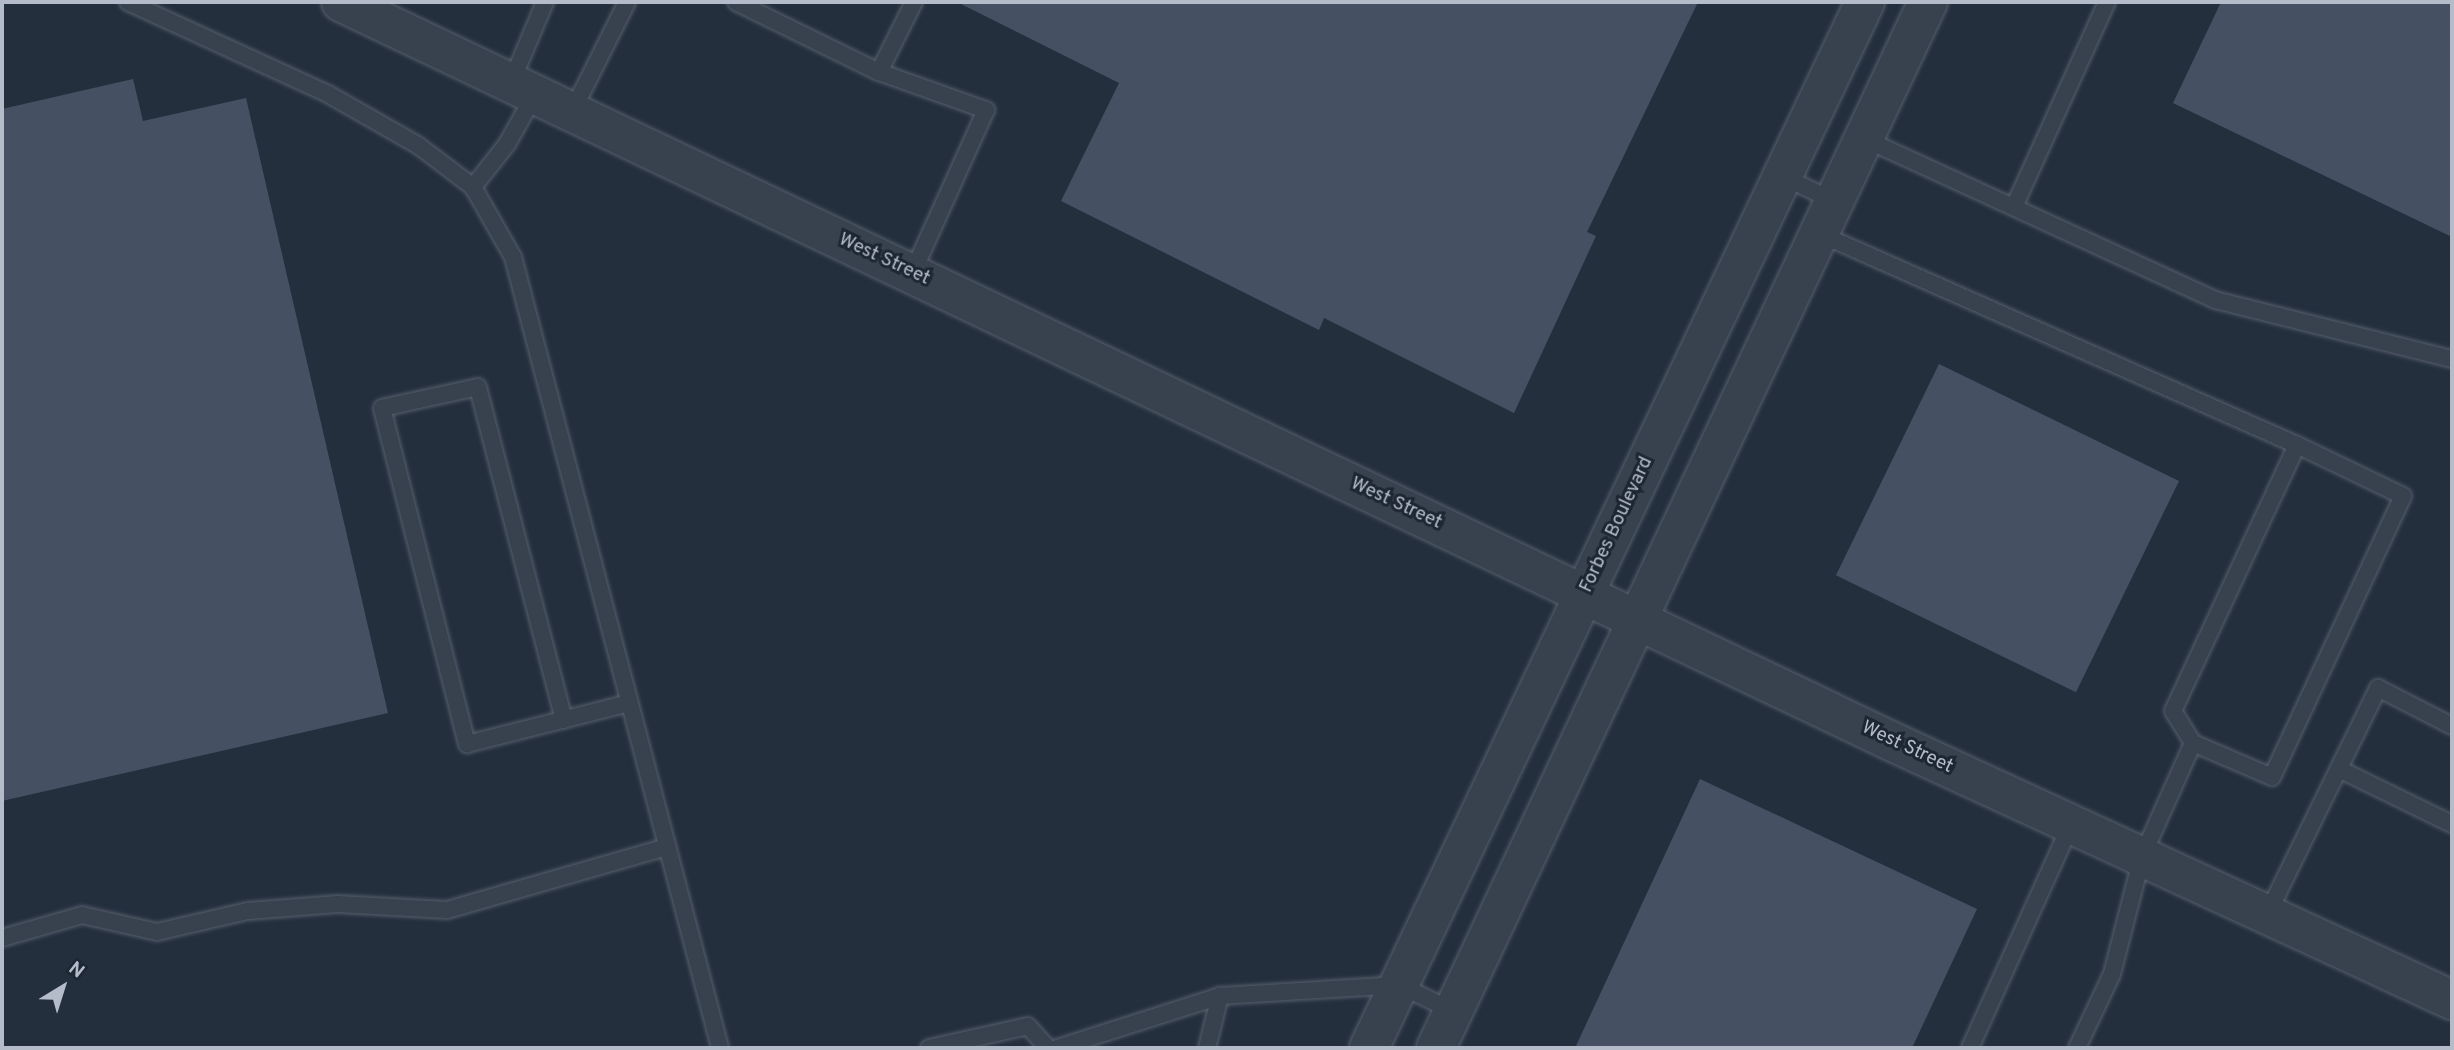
<!DOCTYPE html>
<html>
<head>
<meta charset="utf-8">
<style>
  body { margin:0 }
  #map { position:relative; width:2454px; height:1050px; overflow:hidden; background:#242f3e; font-family:Overpass,sans-serif }
  div>[style] { position:absolute }
  .building>* { inset:0; background:#455162; transform-origin:0 0 }
  .roads { filter:drop-shadow(0 0 2px #565f6c) drop-shadow(0 0 2px #565f6c) }
  .service>* { height:16px; margin:-8px; padding:0 8px; transform-origin:8px; border-radius:8px; background:#38414e }
  .tertiary>* { height:38px; margin:-19px; padding:0 19px; transform-origin:19px; border-radius:19px; background:#38414e }
  span { translate:-50% -50%; white-space:nowrap; text-align:center; line-height:1.15; -webkit-text-stroke:6px #1d2633; paint-order:stroke }
  .street-label { font-size:19px; color:#b4bcc9 }
  .frame { position:absolute; inset:0; border:4px solid #b4bcc9; pointer-events:none }
  .north { position:absolute; left:28px; top:952px; width:70px; height:70px; -webkit-text-stroke:5px #1d2633; paint-order:stroke; rotate:38deg; font-size:19px; font-weight:700; line-height:28px; text-align:center; color:#b4bcc9 }
  .north::after { content:''; display:block; margin:auto; width:24px; height:32px; background:#b4bcc9; clip-path:polygon(50% 0,100% 100%,50% 72%,0 100%) }
</style>
</head>
<body>
<div id="map">
  <div class="building">
    <i style="clip-path:polygon(957px 2px,1698px 2px,1587px 232px,1596px 236px,1514px 413px,1324px 318px,1319px 330px,1061px 201px,1119px 83px)"></i>
    <i style="clip-path:polygon(2221px 2px,2452px 2px,2452px 237px,2173px 103px)"></i>
    <i style="clip-path:polygon(133px 79px,143px 121px,246px 98px,388px 713px,2px 801px,2px 109px)"></i>
    <i style="left:1939px;top:364px;width:267px;height:235px;rotate:26deg"></i>
    <i style="clip-path:polygon(1700px 779px,1977px 909px,1912px 1048px,1575px 1048px)"></i>
  </div>
  <div class="roads">
    <div class="service">
      <i style="left:128px;top:2px;width:220px;rotate:24.7deg"></i>
      <i style="left:328px;top:94px;width:105px;rotate:29.7deg"></i>
      <i style="left:419px;top:146px;width:68px;rotate:37.2deg"></i>
      <i style="left:736px;top:2px;width:159px;rotate:26.1deg"></i>
      <i style="left:879px;top:72px;width:78px;rotate:-63.4deg"></i>
      <i style="left:879px;top:72px;width:114px;rotate:19.6deg"></i>
      <i style="left:986px;top:110px;width:180px;rotate:114.3deg"></i>
      <i style="left:511px;top:83px;width:88px;rotate:-67.2deg"></i>
      <i style="left:535px;top:94px;width:57px;rotate:119.2deg"></i>
      <i style="left:507px;top:144px;width:55px;rotate:128.3deg"></i>
      <i style="left:473px;top:187px;width:81px;rotate:60.3deg"></i>
      <i style="left:513px;top:257px;width:818px;rotate:75.33deg"></i>
      <i style="left:572px;top:112px;width:123px;rotate:-63.4deg"></i>
      <i style="left:1863px;top:138px;width:387px;rotate:24.7deg"></i>
      <i style="left:2215px;top:300px;width:244px;rotate:14deg"></i>
      <i style="left:1782px;top:176px;width:58px;rotate:25.7deg"></i>
      <i style="left:2014px;top:207px;width:225px;rotate:-65.6deg"></i>
      <i style="left:1818px;top:233px;width:524px;rotate:23.87deg"></i>
      <i style="left:2297px;top:445px;width:293px;rotate:115deg"></i>
      <i style="left:2173px;top:711px;width:38px;rotate:58deg"></i>
      <i style="left:2193px;top:743px;width:125px;rotate:114.1deg"></i>
      <i style="left:2142px;top:857px;width:121px;rotate:104.4deg"></i>
      <i style="left:2112px;top:974px;width:82px;rotate:115.3deg"></i>
      <i style="left:564px;top:720px;width:344px;rotate:-104.5deg"></i>
      <i style="left:478px;top:387px;width:98px;rotate:167.7deg"></i>
      <i style="left:382px;top:408px;width:347px;rotate:75.8deg"></i>
      <i style="left:467px;top:744px;width:167px;rotate:-14.2deg"></i>
      <i style="left:2193px;top:743px;width:86px;rotate:23.3deg"></i>
      <i style="left:2272px;top:777px;width:310px;rotate:-65deg"></i>
      <i style="left:2403px;top:496px;width:118px;rotate:-154.3deg"></i>
      <i style="left:2339px;top:769px;width:126px;rotate:26deg"></i>
      <i style="left:2267px;top:915px;width:253px;rotate:-63.9deg"></i>
      <i style="left:2378px;top:688px;width:83px;rotate:27.2deg"></i>
      <i style="left:2px;top:938px;width:83px;rotate:-16deg"></i>
      <i style="left:82px;top:915px;width:77px;rotate:12.8deg"></i>
      <i style="left:157px;top:932px;width:93px;rotate:-13deg"></i>
      <i style="left:248px;top:911px;width:90px;rotate:-4.4deg"></i>
      <i style="left:338px;top:904px;width:109px;rotate:3.2deg"></i>
      <i style="left:447px;top:910px;width:229px;rotate:-16deg"></i>
      <i style="left:929px;top:1048px;width:101px;rotate:-12.5deg"></i>
      <i style="left:1028px;top:1026px;width:30px;rotate:48deg"></i>
      <i style="left:1057px;top:1048px;width:171px;rotate:-17.7deg"></i>
      <i style="left:1220px;top:996px;width:179px;rotate:-3.5deg"></i>
      <i style="left:1399px;top:985px;width:60px;rotate:25.7deg"></i>
      <i style="left:1207px;top:1048px;width:54px;rotate:-76deg"></i>
      <i style="left:1970px;top:1048px;width:246px;rotate:-65.7deg"></i>
    </div>
    <div class="tertiary">
      <i style="left:341px;top:2px;width:1719px;rotate:25.49deg"></i>
      <i style="left:1893px;top:742px;width:616px;rotate:24.78deg"></i>
      <i style="left:1369px;top:1048px;width:1158px;rotate:-64.63deg"></i>
      <i style="left:1436px;top:1048px;width:1156px;rotate:-64.81deg"></i>
    </div>
  </div>
  <div class="street-label">
    <span style="left:884px;top:260px;rotate:25deg">West Street</span>
    <span style="left:1396px;top:504px;rotate:25deg">West Street</span>
    <span style="left:1617px;top:525px;rotate:-65deg">Forbes Boulevard</span>
    <span style="left:1907px;top:748px;rotate:25deg">West Street</span>
  </div>
  <div class="frame"></div>
  <div class="north">N</div>
</div>
</body>
</html>
